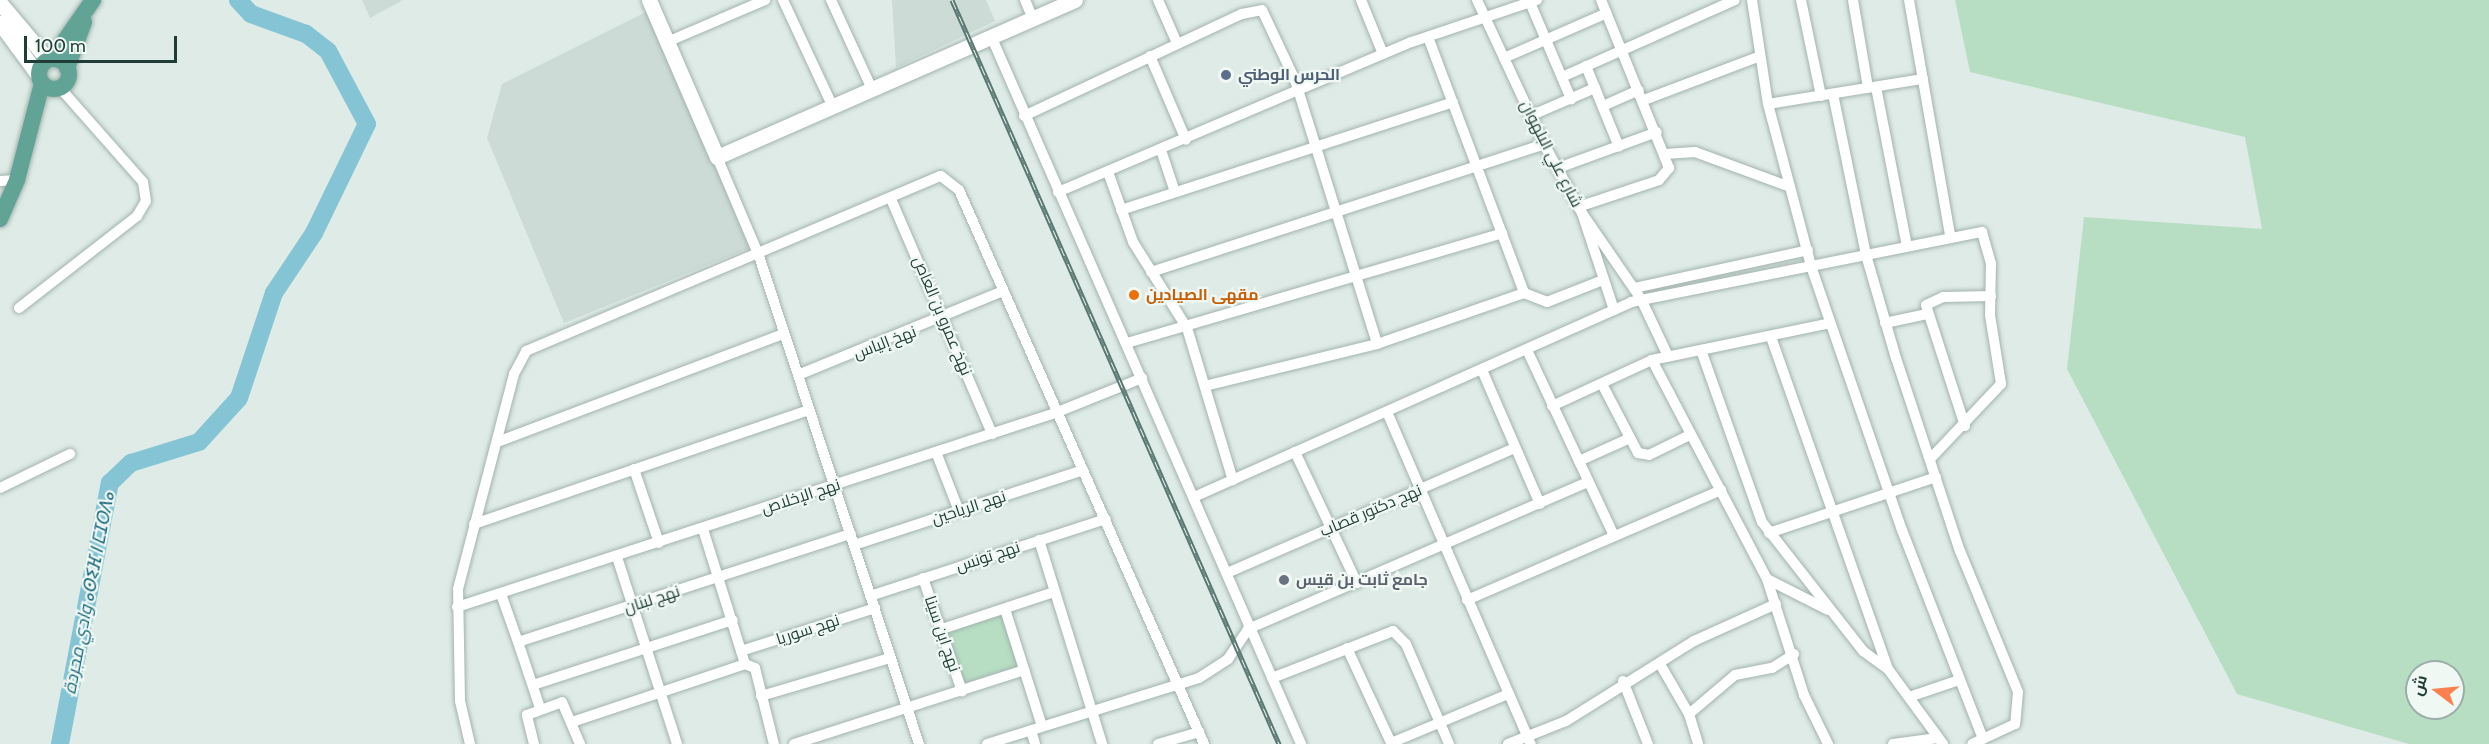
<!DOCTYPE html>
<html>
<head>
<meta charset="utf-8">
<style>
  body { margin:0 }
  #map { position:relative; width:2489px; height:744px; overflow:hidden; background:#dfebe7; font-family:Cabin,Cairo,"Noto Sans Tifinagh",sans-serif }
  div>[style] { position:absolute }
  .built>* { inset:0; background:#cddbd6 }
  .green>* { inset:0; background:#b7dec3; transform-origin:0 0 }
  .river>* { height:18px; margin:-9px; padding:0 9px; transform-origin:9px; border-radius:9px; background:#84c4d4 }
  .roads { filter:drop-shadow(0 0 2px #a2b3ae) drop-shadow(0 0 2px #a2b3ae) }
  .street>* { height:10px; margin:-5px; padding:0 5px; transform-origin:5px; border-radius:5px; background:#fff }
  .secondary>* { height:15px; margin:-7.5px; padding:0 7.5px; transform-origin:7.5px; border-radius:7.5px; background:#fff }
  .primary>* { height:16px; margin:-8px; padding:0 8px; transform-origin:8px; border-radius:8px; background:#61a495 }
  .primary>.ring { margin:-8px; padding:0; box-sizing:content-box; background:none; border:16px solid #61a495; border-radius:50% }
  .rail>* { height:5px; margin-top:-2.5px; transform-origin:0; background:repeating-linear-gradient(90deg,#f0f8f4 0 9px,#597871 0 18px); box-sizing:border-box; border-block:2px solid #597871 }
  .dots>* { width:16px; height:16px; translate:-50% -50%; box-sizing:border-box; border:3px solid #f0f8f4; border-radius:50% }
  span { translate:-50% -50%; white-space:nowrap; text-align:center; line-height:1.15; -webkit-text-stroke:4.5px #f0f8f4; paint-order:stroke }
  .service-label { font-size:16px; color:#4e5e75; font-weight:700 }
  .left { translate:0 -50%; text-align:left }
  .street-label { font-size:16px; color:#1f3c36 }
  .food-label { font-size:16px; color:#c56008; font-weight:700 }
  .worship-label { font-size:16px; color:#5b616d; font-weight:700 }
  .water-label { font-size:18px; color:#16667b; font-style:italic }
  .north { position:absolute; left:2405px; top:660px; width:60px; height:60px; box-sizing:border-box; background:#f0f8f4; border:2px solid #9cada8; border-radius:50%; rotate:286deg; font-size:16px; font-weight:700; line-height:24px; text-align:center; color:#1f3c36 }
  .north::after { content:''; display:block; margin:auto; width:21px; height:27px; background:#fa804f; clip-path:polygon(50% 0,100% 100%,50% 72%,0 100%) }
  .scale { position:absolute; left:24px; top:36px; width:153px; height:27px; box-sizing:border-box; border:3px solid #1f3c36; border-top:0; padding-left:8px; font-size:18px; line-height:21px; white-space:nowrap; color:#1f3c36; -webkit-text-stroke:4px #f0f8f4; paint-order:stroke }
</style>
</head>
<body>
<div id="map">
  <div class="built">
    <i style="clip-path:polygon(362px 0,403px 0,370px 18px)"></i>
    <i style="clip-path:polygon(892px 0,986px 0,995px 21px,896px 68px)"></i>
    <i style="clip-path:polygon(648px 11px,750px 248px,564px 323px,487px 138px,502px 84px)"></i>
  </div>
  <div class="green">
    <i style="clip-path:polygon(evenodd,1955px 0,2489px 0,2489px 744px,2409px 744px,2237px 694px,2067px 369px,2084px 217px,2262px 229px,2245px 137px,1970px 72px,1955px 0,2417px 672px,2453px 672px,2453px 708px,2417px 708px,2417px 672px)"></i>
    <i style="left:1002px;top:615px;width:54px;height:57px;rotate:73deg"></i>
  </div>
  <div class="river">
    <i style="left:60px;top:744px;width:266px;rotate:-79.2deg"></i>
    <i style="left:110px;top:483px;width:29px;rotate:-44deg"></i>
    <i style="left:131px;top:463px;width:71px;rotate:-17.2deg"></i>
    <i style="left:199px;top:442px;width:59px;rotate:-47.7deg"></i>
    <i style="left:239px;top:398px;width:111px;rotate:-71.6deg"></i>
    <i style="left:274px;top:293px;width:72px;rotate:-56.3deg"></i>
    <i style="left:314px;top:233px;width:121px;rotate:-64.1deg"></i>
    <i style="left:367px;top:124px;width:83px;rotate:-118.1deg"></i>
    <i style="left:328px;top:51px;width:28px;rotate:-142deg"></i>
    <i style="left:306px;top:34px;width:59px;rotate:-160deg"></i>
    <i style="left:251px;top:14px;width:19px;rotate:-133deg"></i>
  </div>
  <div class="roads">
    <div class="street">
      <i style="left:783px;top:0;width:118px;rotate:65deg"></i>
      <i style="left:831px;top:0;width:98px;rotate:65.3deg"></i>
      <i style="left:1025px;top:0;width:21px;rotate:67deg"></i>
      <i style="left:1158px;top:0;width:47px;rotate:66.2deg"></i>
      <i style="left:1361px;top:0;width:58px;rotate:67.8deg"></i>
      <i style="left:1477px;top:0;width:159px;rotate:65deg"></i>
      <i style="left:1544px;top:144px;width:79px;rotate:61.2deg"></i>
      <i style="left:1582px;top:213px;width:104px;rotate:55.5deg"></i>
      <i style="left:1641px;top:299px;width:63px;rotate:64.7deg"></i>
      <i style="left:1529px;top:0;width:108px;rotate:67deg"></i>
      <i style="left:1752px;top:0;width:105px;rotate:81.3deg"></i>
      <i style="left:1768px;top:104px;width:168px;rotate:75.1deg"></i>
      <i style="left:1811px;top:266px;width:279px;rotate:71deg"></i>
      <i style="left:1902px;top:530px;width:224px;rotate:68.8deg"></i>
      <i style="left:1801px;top:0;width:98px;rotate:78.2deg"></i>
      <i style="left:1853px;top:0;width:89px;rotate:80.3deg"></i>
      <i style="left:1909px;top:0;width:240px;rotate:80.1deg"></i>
      <i style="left:991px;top:36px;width:773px;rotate:66.35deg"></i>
      <i style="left:1428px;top:37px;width:273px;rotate:69.4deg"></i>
      <i style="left:1524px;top:293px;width:25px;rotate:21deg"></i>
      <i style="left:1547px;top:302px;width:60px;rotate:-21.4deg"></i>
      <i style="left:667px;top:42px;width:107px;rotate:-23.2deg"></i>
      <i style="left:1150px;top:56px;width:91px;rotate:66.8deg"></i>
      <i style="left:1504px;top:58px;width:112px;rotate:-23.6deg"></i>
      <i style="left:1586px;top:66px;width:87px;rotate:67.8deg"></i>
      <i style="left:1562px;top:77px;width:189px;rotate:-24deg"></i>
      <i style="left:1876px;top:87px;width:162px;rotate:79deg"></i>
      <i style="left:1833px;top:94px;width:164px;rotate:78.4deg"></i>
      <i style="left:1866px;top:255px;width:107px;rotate:73.8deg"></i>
      <i style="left:1896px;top:358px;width:203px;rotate:71.7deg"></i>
      <i style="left:1960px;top:551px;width:152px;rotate:67.6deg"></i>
      <i style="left:2018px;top:692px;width:32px;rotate:95deg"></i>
      <i style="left:2015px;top:724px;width:47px;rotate:155.1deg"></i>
      <i style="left:1644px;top:100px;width:122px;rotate:-20.7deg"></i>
      <i style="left:1768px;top:104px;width:157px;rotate:-9.2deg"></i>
      <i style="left:1603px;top:106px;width:39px;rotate:-24deg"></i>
      <i style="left:1024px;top:116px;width:241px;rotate:-25.1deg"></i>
      <i style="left:1242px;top:14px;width:20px;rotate:-11deg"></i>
      <i style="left:1262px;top:10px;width:77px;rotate:64.8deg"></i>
      <i style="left:1295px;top:80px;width:276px;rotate:72.7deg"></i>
      <i style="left:1530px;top:116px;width:71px;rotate:-23.3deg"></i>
      <i style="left:1161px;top:150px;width:44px;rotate:71.6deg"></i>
      <i style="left:1665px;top:154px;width:30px;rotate:-4deg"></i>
      <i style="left:1695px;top:152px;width:101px;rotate:20.2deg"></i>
      <i style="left:717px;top:157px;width:108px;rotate:67deg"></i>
      <i style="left:759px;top:256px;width:514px;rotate:71.85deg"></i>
      <i style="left:1558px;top:168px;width:105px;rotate:-20deg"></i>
      <i style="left:1108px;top:172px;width:74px;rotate:70.3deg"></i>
      <i style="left:1133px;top:242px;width:102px;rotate:57.9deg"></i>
      <i style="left:1187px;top:328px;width:159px;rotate:73.2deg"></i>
      <i style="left:0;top:181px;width:17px;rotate:-3deg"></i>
      <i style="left:1058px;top:192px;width:384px;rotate:-23deg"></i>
      <i style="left:1412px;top:42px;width:132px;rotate:-18.6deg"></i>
      <i style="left:891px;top:199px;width:256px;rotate:66.7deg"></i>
      <i style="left:1578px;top:207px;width:85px;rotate:-18.4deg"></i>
      <i style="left:1659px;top:180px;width:16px;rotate:-50deg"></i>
      <i style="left:1669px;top:168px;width:181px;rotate:-112deg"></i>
      <i style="left:1121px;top:210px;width:349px;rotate:-18deg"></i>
      <i style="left:1582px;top:213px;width:102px;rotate:71.7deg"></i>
      <i style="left:1151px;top:272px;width:413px;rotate:-18deg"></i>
      <i style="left:1634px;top:288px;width:178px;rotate:-12.3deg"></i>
      <i style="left:19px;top:308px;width:150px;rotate:-37.9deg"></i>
      <i style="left:137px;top:216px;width:17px;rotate:-59deg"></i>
      <i style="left:146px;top:201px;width:19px;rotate:-99deg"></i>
      <i style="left:143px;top:182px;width:125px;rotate:-131.4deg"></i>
      <i style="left:1885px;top:323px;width:43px;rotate:-12.1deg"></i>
      <i style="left:1771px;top:337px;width:352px;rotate:70.6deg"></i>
      <i style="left:1888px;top:669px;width:93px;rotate:53.7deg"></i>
      <i style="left:1127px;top:343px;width:391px;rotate:-16.3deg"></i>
      <i style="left:1527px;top:350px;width:205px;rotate:64.9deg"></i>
      <i style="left:1701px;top:350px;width:182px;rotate:70.5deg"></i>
      <i style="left:1762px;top:522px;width:164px;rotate:51.9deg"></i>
      <i style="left:1863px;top:651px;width:31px;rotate:36deg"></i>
      <i style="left:1652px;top:360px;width:247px;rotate:62.3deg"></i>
      <i style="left:1767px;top:579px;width:122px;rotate:72.3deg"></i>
      <i style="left:1804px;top:695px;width:55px;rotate:63.9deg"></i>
      <i style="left:1482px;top:370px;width:146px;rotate:66.6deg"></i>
      <i style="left:798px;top:375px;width:222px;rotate:-22.3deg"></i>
      <i style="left:1602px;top:384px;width:78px;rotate:62.4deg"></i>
      <i style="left:1638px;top:453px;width:11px;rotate:10deg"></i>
      <i style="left:1649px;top:455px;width:46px;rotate:-26deg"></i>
      <i style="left:1205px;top:386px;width:177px;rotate:-13.7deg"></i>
      <i style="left:1377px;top:344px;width:156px;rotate:-19.1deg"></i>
      <i style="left:1552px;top:406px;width:110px;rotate:-24.7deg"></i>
      <i style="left:1652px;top:360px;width:182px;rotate:-11.7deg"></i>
      <i style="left:1387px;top:412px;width:362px;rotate:66.6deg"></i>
      <i style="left:1965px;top:426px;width:127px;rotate:-107.9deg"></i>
      <i style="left:1926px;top:305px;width:19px;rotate:-25deg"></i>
      <i style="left:1943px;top:297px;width:48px;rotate:-1.2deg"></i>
      <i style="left:500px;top:441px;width:303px;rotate:-20.7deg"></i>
      <i style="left:936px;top:452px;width:63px;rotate:68.7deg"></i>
      <i style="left:1295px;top:452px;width:145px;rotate:64.7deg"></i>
      <i style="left:1579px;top:461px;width:54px;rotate:-24.2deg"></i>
      <i style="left:634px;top:469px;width:78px;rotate:71.3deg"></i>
      <i style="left:0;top:488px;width:78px;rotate:-25.9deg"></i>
      <i style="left:1194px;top:497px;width:479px;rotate:-24deg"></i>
      <i style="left:1631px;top:302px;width:358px;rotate:-11.3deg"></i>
      <i style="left:1982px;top:232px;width:32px;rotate:74deg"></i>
      <i style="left:1991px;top:263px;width:52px;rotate:91.1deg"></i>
      <i style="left:1990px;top:315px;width:70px;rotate:80.9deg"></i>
      <i style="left:2001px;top:384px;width:103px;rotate:133.4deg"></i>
      <i style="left:474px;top:524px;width:353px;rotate:-18.8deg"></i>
      <i style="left:703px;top:529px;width:141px;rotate:72.7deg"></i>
      <i style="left:745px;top:664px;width:11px;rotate:22deg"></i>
      <i style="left:755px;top:668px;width:78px;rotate:76deg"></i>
      <i style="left:1769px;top:533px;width:176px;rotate:-18.5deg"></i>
      <i style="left:1039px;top:540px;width:214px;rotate:72.8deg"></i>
      <i style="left:854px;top:545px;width:241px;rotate:-18.1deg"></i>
      <i style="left:617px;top:557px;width:196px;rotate:72.2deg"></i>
      <i style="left:1227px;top:573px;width:314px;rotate:-23.5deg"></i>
      <i style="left:923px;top:578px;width:120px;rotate:71deg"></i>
      <i style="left:1767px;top:579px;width:68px;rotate:26.9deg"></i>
      <i style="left:501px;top:594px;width:51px;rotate:70.5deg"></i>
      <i style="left:870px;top:596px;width:248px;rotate:-18.1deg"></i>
      <i style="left:1467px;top:600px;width:277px;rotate:-23.4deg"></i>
      <i style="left:457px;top:607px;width:629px;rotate:-17.97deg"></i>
      <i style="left:1055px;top:413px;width:94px;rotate:-21.9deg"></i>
      <i style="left:1005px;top:609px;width:123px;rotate:72.5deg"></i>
      <i style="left:942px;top:629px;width:118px;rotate:-18.3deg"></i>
      <i style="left:1347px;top:648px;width:105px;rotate:65.1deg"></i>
      <i style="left:1391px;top:743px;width:127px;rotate:-22.7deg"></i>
      <i style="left:741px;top:651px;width:141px;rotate:-17.8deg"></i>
      <i style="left:1660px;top:664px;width:58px;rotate:59.9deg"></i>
      <i style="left:1689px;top:714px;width:31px;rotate:73deg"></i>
      <i style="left:1272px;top:678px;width:130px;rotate:-21.2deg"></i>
      <i style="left:1393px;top:631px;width:18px;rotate:45deg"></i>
      <i style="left:1406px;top:644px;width:109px;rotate:66.7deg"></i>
      <i style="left:1623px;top:681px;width:68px;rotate:68.4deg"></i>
      <i style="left:533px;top:685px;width:210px;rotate:-18deg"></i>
      <i style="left:761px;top:696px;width:134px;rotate:-16.4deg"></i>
      <i style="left:1909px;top:697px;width:53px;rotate:-18.8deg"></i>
      <i style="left:540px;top:708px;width:70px;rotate:-108.4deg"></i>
      <i style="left:518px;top:642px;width:350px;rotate:-18deg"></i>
      <i style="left:1689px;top:714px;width:60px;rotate:-40.3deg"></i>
      <i style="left:1735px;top:675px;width:38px;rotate:-11deg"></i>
      <i style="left:1772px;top:668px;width:26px;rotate:-32deg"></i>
      <i style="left:572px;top:722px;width:182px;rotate:-18.5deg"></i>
      <i style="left:1031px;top:730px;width:15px;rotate:74deg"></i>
      <i style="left:470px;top:744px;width:44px;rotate:-103.1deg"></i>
      <i style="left:460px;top:701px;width:112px;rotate:-91deg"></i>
      <i style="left:458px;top:589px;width:222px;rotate:-75.4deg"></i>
      <i style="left:514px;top:374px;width:26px;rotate:-62deg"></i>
      <i style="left:526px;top:351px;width:450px;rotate:-22.9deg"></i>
      <i style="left:941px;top:176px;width:23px;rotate:38deg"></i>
      <i style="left:959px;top:190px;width:606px;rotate:66.14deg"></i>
      <i style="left:534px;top:744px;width:30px;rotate:-104deg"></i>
      <i style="left:527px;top:715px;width:37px;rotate:-20deg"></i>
      <i style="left:562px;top:702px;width:46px;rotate:66.8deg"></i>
      <i style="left:794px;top:744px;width:242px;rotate:-17.8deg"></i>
      <i style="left:987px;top:744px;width:222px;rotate:-17.3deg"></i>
      <i style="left:1199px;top:678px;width:35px;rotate:-33deg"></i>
      <i style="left:1228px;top:659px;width:36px;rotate:-56deg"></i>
      <i style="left:1248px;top:629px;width:370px;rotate:-23.4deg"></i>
      <i style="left:1158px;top:744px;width:43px;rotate:-16.3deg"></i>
      <i style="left:1508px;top:744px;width:62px;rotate:-21.6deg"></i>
      <i style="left:1566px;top:721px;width:151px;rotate:-32deg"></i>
      <i style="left:1694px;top:641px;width:90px;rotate:-24.3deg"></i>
      <i style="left:1893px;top:744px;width:45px;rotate:-7.6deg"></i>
    </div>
    <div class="secondary">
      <i style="left:649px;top:0;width:171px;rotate:66.6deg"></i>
      <i style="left:717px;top:157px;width:391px;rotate:-23.7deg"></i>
      <i style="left:0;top:3px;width:75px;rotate:49.9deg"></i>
      <i style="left:0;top:23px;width:66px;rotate:53.7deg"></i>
    </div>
    <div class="primary">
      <i style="left:52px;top:59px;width:72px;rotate:-55.2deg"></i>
      <i class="ring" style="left:39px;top:59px;width:14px;height:14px"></i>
      <i style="left:67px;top:68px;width:49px;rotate:-69.7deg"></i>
      <i style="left:0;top:219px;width:43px;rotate:-66.4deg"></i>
      <i style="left:17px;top:180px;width:100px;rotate:-75.5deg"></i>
    </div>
  </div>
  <div class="rail">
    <i style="left:952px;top:0;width:813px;rotate:66.27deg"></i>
  </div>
  <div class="dots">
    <i style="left:1226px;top:75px;background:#5c6f8a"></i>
    <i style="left:1134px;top:295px;background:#e8710a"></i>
    <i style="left:1284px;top:580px;background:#6b7280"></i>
  </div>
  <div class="service-label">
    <span class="left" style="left:1238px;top:75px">الحرس الوطني</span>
  </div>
  <div class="street-label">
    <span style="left:1551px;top:154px;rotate:63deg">شارع علي البلهوان</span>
    <span style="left:942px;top:316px;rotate:67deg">نهخ عمرو بن العاص</span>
    <span style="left:885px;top:343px;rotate:-21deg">نهخ إلياس</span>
    <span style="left:801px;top:497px;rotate:-18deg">نهج الإخلاص</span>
    <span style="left:969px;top:508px;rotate:-18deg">نهج الرياحين</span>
    <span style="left:1371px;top:511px;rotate:-23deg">نهج دكتور قصاب</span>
    <span style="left:988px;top:557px;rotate:-18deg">نهج تونس</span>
    <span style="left:652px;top:600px;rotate:-18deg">نهج لبنان</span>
    <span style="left:808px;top:630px;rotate:-18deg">نهج سوريا</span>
    <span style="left:942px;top:634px;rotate:71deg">نهج ابن سينا</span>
  </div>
  <div class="food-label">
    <span class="left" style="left:1146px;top:295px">مقهى الصيادين</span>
  </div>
  <div class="worship-label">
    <span class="left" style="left:1296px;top:580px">جامع ثابت بن قیس</span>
  </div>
  <div class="water-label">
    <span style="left:89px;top:593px;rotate:-79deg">وادي مجردة ⴰⵙⵉⴼ ⵏ ⵎⵊⵔⴷⴰ</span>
  </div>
  <div class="north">ش</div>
  <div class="scale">100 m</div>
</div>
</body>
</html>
